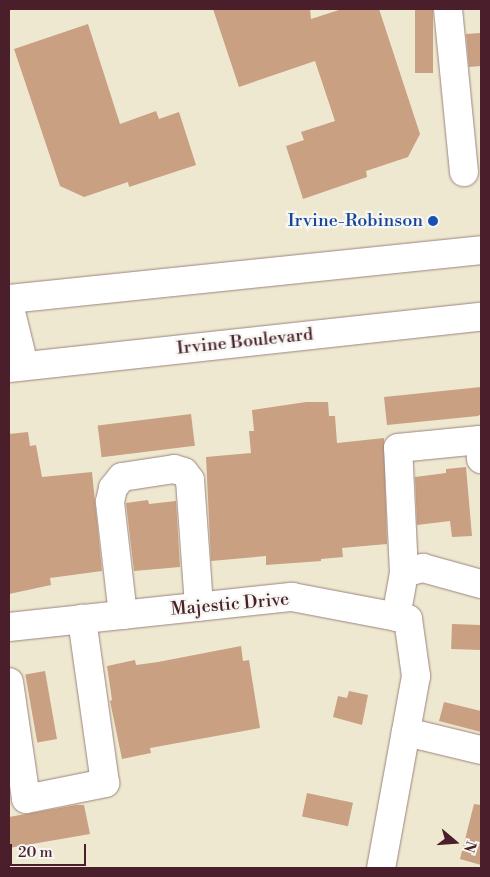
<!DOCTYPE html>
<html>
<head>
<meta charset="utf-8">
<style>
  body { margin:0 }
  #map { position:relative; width:490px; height:877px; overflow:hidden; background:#efe8d1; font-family:"Libre Bodoni",serif }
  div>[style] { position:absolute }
  .building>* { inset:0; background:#c9a082; transform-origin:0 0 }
  .roads { filter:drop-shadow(0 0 1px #9c847e) drop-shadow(0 0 1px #9c847e) }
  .minor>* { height:28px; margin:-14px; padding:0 14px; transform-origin:14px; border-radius:14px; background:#fff }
  .major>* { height:28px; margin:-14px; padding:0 14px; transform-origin:14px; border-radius:14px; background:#fff }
  .dots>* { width:14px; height:14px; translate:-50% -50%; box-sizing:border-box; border:2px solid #f6f6f2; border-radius:50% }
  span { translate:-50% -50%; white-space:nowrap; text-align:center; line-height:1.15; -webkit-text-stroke:4.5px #f6f6f2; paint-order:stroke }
  .transit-label { font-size:18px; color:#164399 }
  .right { translate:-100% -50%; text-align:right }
  .street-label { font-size:18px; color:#4a1f2b }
  .frame { position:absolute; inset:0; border:10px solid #4a1f2b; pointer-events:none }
  .north { position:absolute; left:430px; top:817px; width:50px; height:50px; -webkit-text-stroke:4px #f6f6f2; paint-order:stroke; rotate:108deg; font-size:14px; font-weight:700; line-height:20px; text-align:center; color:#4a1f2b }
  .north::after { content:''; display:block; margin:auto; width:18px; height:22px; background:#4a1f2b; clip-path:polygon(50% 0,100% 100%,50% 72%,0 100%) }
  .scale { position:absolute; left:10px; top:844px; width:76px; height:22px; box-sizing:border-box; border:2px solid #4a1f2b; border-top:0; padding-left:6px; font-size:15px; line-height:18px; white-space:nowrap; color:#4a1f2b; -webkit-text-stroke:4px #f6f6f2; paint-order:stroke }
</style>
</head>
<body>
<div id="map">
  <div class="building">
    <i style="clip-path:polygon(213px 9px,310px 9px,311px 19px,342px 9px,379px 9px,420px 134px,408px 157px,366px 171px,367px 177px,303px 199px,286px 146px,304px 140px,301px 132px,335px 121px,315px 61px,239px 87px)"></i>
    <i style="left:415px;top:9px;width:18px;height:64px"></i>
    <i style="clip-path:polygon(88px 24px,120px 124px,156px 111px,159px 119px,179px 112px,196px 165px,129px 187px,128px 182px,84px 197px,60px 186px,14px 49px)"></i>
    <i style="clip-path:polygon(481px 33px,481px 66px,469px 67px,466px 34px)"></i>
    <i style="clip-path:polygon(481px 387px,481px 414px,478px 416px,387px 425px,384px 397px)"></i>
    <i style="clip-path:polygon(306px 402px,328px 402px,329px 416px,335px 416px,337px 443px,384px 438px,387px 544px,342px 548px,343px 557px,321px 559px,321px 561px,266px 565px,266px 556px,211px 561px,206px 457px,251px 453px,249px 431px,254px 431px,252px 410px)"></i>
    <i style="left:191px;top:414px;width:32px;height:94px;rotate:83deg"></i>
    <i style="clip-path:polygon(28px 432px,30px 446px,36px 445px,42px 477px,92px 472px,102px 571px,50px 578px,51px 585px,9px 594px,9px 434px)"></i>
    <i style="clip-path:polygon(466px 467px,472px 536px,452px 537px,450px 521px,417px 525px,415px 477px,446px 473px,446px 469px)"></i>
    <i style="clip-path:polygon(148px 500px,149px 504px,176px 501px,180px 567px,134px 571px,126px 503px)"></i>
    <i style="left:452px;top:624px;width:29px;height:25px;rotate:2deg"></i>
    <i style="clip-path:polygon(241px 646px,243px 661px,249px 660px,260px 728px,150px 748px,151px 753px,122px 759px,110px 701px,112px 700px,107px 666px,135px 660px,136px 665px,158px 662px)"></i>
    <i style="left:45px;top:671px;width:69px;height:20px;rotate:80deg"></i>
    <i style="clip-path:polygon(349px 691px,368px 695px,362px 725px,333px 717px,338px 696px,347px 698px)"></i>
    <i style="clip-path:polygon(444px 702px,481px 711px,481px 732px,439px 721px)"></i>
    <i style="left:307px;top:793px;width:47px;height:24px;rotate:12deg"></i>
    <i style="clip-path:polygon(474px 804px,481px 805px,481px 865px,460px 859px)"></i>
    <i style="clip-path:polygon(76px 805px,84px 805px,90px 834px,9px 848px,9px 817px)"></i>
  </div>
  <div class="roads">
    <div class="minor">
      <i style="left:448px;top:9px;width:164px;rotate:84.4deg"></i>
      <i style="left:9px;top:304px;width:63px;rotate:76.2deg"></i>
      <i style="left:404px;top:573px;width:20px;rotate:-15deg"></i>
      <i style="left:423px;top:568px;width:60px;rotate:15.4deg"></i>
      <i style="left:123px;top:615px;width:114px;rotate:-96.6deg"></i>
      <i style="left:110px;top:502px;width:14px;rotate:-78deg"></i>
      <i style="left:113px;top:488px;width:14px;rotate:-51deg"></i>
      <i style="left:122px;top:477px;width:53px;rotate:-8.7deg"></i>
      <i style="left:174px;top:469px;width:10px;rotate:17deg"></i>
      <i style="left:184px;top:472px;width:10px;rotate:53deg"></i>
      <i style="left:190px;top:480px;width:127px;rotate:85.9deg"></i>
      <i style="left:396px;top:617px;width:45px;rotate:-79.7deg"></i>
      <i style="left:404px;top:573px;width:125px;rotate:-92.7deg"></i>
      <i style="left:398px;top:448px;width:82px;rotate:-5.6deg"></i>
      <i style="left:480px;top:440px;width:19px;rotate:87deg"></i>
      <i style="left:9px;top:627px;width:285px;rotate:-6.1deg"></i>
      <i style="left:292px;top:597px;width:118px;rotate:10.7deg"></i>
      <i style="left:408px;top:619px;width:58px;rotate:82deg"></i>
      <i style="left:416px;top:676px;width:195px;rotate:100.3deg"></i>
      <i style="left:9px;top:682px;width:118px;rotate:81.7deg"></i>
      <i style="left:26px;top:799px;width:81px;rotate:-11.4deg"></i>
      <i style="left:105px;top:783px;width:166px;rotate:-98deg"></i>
      <i style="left:406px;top:732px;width:77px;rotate:13.5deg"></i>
    </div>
    <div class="major">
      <i style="left:9px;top:299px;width:475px;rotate:-5.9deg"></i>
      <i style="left:9px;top:368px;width:475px;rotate:-6.2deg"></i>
    </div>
  </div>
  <div class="dots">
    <i style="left:433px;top:221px;background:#1a4fb4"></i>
  </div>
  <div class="transit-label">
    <span class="right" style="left:423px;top:221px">Irvine-Robinson</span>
  </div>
  <div class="street-label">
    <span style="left:245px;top:342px;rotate:-6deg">Irvine Boulevard</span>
    <span style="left:230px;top:605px;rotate:-5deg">Majestic Drive</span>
  </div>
  <div class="frame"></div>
  <div class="north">N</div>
  <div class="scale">20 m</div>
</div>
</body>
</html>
